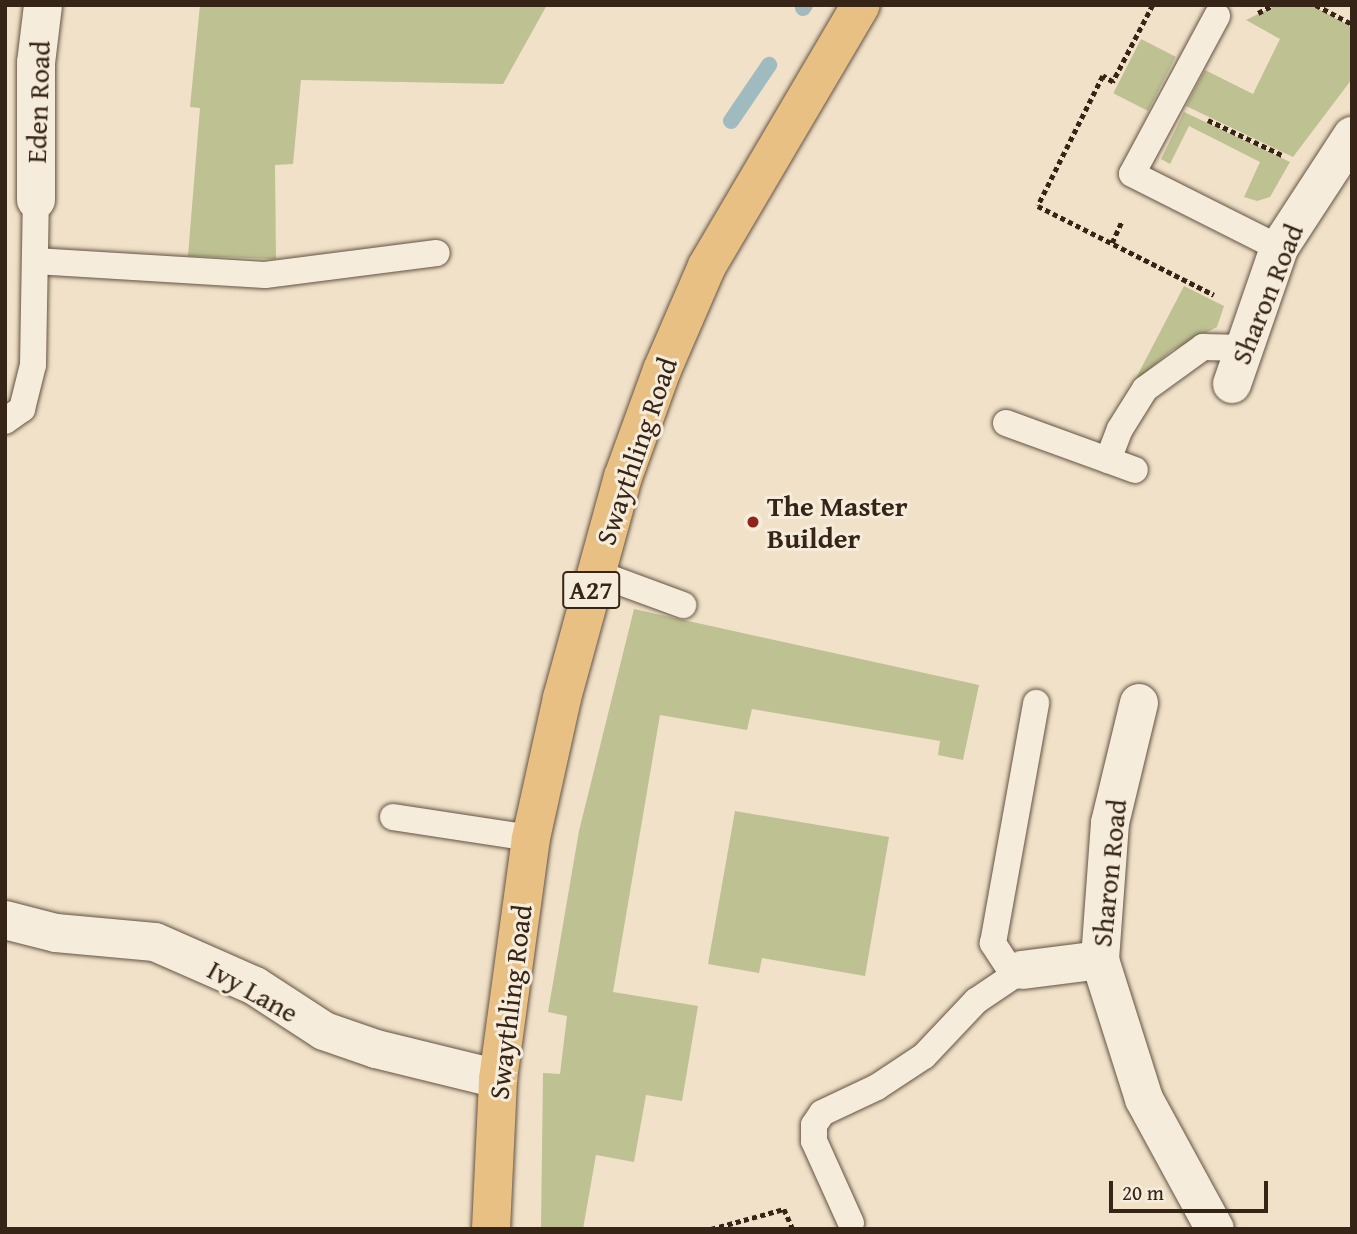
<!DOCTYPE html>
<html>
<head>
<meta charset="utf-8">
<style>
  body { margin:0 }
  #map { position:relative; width:1357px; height:1234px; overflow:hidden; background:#f0e1c8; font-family:"Gentium Book Plus",serif }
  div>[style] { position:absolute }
  .green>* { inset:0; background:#bec192; transform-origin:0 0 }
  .stream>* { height:16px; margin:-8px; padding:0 8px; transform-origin:8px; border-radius:8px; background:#9fbbc0 }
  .path>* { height:4.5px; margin-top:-2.25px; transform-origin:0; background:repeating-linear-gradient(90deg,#362417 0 5px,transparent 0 8.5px) }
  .roads { filter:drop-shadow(0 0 2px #645343) drop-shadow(0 0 2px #645343) }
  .lane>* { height:26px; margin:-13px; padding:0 13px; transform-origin:13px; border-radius:13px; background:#f5ecdb }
  .street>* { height:38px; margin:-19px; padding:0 19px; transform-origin:19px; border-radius:19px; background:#f5ecdb }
  .primary>* { height:38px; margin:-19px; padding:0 19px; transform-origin:19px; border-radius:19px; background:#e8c084 }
  .dots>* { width:19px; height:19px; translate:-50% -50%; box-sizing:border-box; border:4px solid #f5ecdb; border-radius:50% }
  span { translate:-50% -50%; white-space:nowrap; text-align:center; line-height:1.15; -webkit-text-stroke:6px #f5ecdb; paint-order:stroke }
  .shield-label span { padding:2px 5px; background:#f5ecdb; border:2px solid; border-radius:5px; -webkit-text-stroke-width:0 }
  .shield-label { font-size:26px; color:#362417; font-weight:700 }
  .street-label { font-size:28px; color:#362417 }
  .poi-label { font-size:28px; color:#362417; font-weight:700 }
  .left { translate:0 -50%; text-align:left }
  .frame { position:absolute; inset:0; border:7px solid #362417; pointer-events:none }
  .scale { position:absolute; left:1109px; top:1181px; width:159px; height:32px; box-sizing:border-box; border:4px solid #362417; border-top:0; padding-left:9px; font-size:21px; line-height:24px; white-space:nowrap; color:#362417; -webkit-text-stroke:5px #f5ecdb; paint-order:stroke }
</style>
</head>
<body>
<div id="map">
  <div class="green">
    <i style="clip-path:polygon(200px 5px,547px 5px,503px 84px,301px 80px,293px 164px,275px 165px,276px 259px,188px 256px,200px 108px,190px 107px)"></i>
    <i style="clip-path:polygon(1276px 5px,1311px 5px,1352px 27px,1352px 79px,1293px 157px,1186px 106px,1205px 70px,1253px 94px,1280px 39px,1246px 20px)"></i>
    <i style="left:1141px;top:39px;width:39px;height:61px;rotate:27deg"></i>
    <i style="clip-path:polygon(1184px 112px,1290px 162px,1270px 197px,1257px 201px,1244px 197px,1260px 162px,1189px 126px,1170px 164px,1161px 159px)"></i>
    <i style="clip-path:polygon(1184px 286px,1224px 306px,1217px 327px,1171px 351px,1134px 382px)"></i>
    <i style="clip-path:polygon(634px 609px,979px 685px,963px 760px,938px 755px,940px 741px,752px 709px,747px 730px,660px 715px,613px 992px,698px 1006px,682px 1101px,646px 1095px,634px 1162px,596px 1155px,583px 1229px,541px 1229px,543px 1073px,560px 1074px,567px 1016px,548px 1012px,579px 831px)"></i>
    <i style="clip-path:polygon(735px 811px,889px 837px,865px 976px,762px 958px,759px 973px,708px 964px)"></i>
  </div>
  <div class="stream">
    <i style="left:803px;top:8px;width:4px;rotate:-56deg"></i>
    <i style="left:731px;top:121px;width:68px;rotate:-55.8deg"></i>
  </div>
  <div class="path">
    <i style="left:1153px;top:5px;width:87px;rotate:117.5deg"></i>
    <i style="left:1113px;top:82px;width:12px;rotate:-149deg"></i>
    <i style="left:1103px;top:76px;width:145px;rotate:116.6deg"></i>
    <i style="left:1038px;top:206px;width:197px;rotate:26.8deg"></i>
    <i style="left:1316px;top:5px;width:41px;rotate:27.8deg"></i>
    <i style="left:1258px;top:13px;width:17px;rotate:-28deg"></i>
    <i style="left:1208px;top:120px;width:82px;rotate:25.3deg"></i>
    <i style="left:1112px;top:243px;width:24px;rotate:-66deg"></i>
    <i style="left:711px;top:1229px;width:76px;rotate:-15.3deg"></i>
    <i style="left:784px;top:1209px;width:22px;rotate:66deg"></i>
  </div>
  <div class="roads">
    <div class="lane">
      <i style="left:1217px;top:16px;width:179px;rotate:118.3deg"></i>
      <i style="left:1132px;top:174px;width:165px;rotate:26.7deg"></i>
      <i style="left:35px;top:261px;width:230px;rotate:3.5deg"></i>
      <i style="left:265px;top:275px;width:173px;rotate:-7.3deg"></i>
      <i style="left:5px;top:421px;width:21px;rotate:-35deg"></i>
      <i style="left:22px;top:409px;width:45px;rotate:-76deg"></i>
      <i style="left:33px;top:365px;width:165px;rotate:-89deg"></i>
      <i style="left:1006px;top:423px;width:137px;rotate:20deg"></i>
      <i style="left:1108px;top:460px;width:33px;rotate:-69deg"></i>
      <i style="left:1120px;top:429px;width:47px;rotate:-58deg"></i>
      <i style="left:1145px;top:389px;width:72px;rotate:-35.9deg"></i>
      <i style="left:1203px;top:347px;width:41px;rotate:1.4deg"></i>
      <i style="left:596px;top:573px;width:93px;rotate:20.2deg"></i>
      <i style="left:393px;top:817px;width:140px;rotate:8.7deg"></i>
      <i style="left:851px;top:1223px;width:90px;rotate:-114.3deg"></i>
      <i style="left:814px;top:1141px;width:16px;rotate:-90deg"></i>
      <i style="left:814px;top:1125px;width:14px;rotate:-56deg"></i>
      <i style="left:822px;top:1113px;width:61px;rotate:-25.3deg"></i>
      <i style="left:877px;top:1087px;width:56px;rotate:-33.4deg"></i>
      <i style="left:924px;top:1056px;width:76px;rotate:-46.6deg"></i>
      <i style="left:976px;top:1001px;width:55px;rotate:-34deg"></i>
      <i style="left:1022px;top:970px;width:13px;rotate:-171deg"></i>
      <i style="left:1009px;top:968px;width:30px;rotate:-123deg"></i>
      <i style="left:993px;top:943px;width:244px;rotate:-79.8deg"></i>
    </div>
    <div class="street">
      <i style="left:36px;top:200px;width:137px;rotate:-90deg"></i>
      <i style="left:36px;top:63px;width:58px;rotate:-83.1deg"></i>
      <i style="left:1232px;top:384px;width:144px;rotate:-70.9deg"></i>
      <i style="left:1279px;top:248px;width:134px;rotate:-56.9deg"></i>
      <i style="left:1139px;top:703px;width:123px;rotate:103.6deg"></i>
      <i style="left:1110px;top:823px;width:137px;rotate:94.2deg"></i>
      <i style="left:1100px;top:960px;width:146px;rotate:72.4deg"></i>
      <i style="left:1144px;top:1099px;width:148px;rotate:61.4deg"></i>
      <i style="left:5px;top:920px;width:53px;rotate:14.3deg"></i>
      <i style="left:56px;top:933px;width:99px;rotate:5.2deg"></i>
      <i style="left:155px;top:942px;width:109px;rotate:23.7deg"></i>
      <i style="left:255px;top:986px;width:82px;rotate:33.1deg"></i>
      <i style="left:324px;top:1031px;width:55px;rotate:19.1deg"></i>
      <i style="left:376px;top:1049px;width:126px;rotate:13.8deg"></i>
      <i style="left:1022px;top:970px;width:79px;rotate:-7.3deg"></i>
    </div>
    <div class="primary">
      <i style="left:491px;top:1229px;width:150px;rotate:-87.3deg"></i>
      <i style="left:498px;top:1079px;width:243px;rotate:-82.2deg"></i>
      <i style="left:531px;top:838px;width:143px;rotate:-77.5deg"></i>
      <i style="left:562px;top:698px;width:229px;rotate:-74.6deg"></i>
      <i style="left:623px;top:477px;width:114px;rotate:-70deg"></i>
      <i style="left:662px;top:370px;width:113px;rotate:-66.6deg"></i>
      <i style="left:707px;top:266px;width:303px;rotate:-59.5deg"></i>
    </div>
  </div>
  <div class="dots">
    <i style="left:753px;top:522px;background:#8f2418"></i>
  </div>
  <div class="shield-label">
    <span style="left:591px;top:590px">A27</span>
  </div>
  <div class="street-label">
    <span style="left:38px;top:102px;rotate:-88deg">Eden Road</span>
    <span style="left:1267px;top:294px;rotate:-68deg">Sharon Road</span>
    <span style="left:636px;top:451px;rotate:-71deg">Swaythling Road</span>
    <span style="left:1109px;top:873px;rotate:-84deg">Sharon Road</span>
    <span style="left:253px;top:991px;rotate:29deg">Ivy Lane</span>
    <span style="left:510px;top:1002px;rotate:-83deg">Swaythling Road</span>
  </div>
  <div class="poi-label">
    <span class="left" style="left:767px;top:522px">The Master<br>Builder</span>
  </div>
  <div class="frame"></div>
  <div class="scale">20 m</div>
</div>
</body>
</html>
